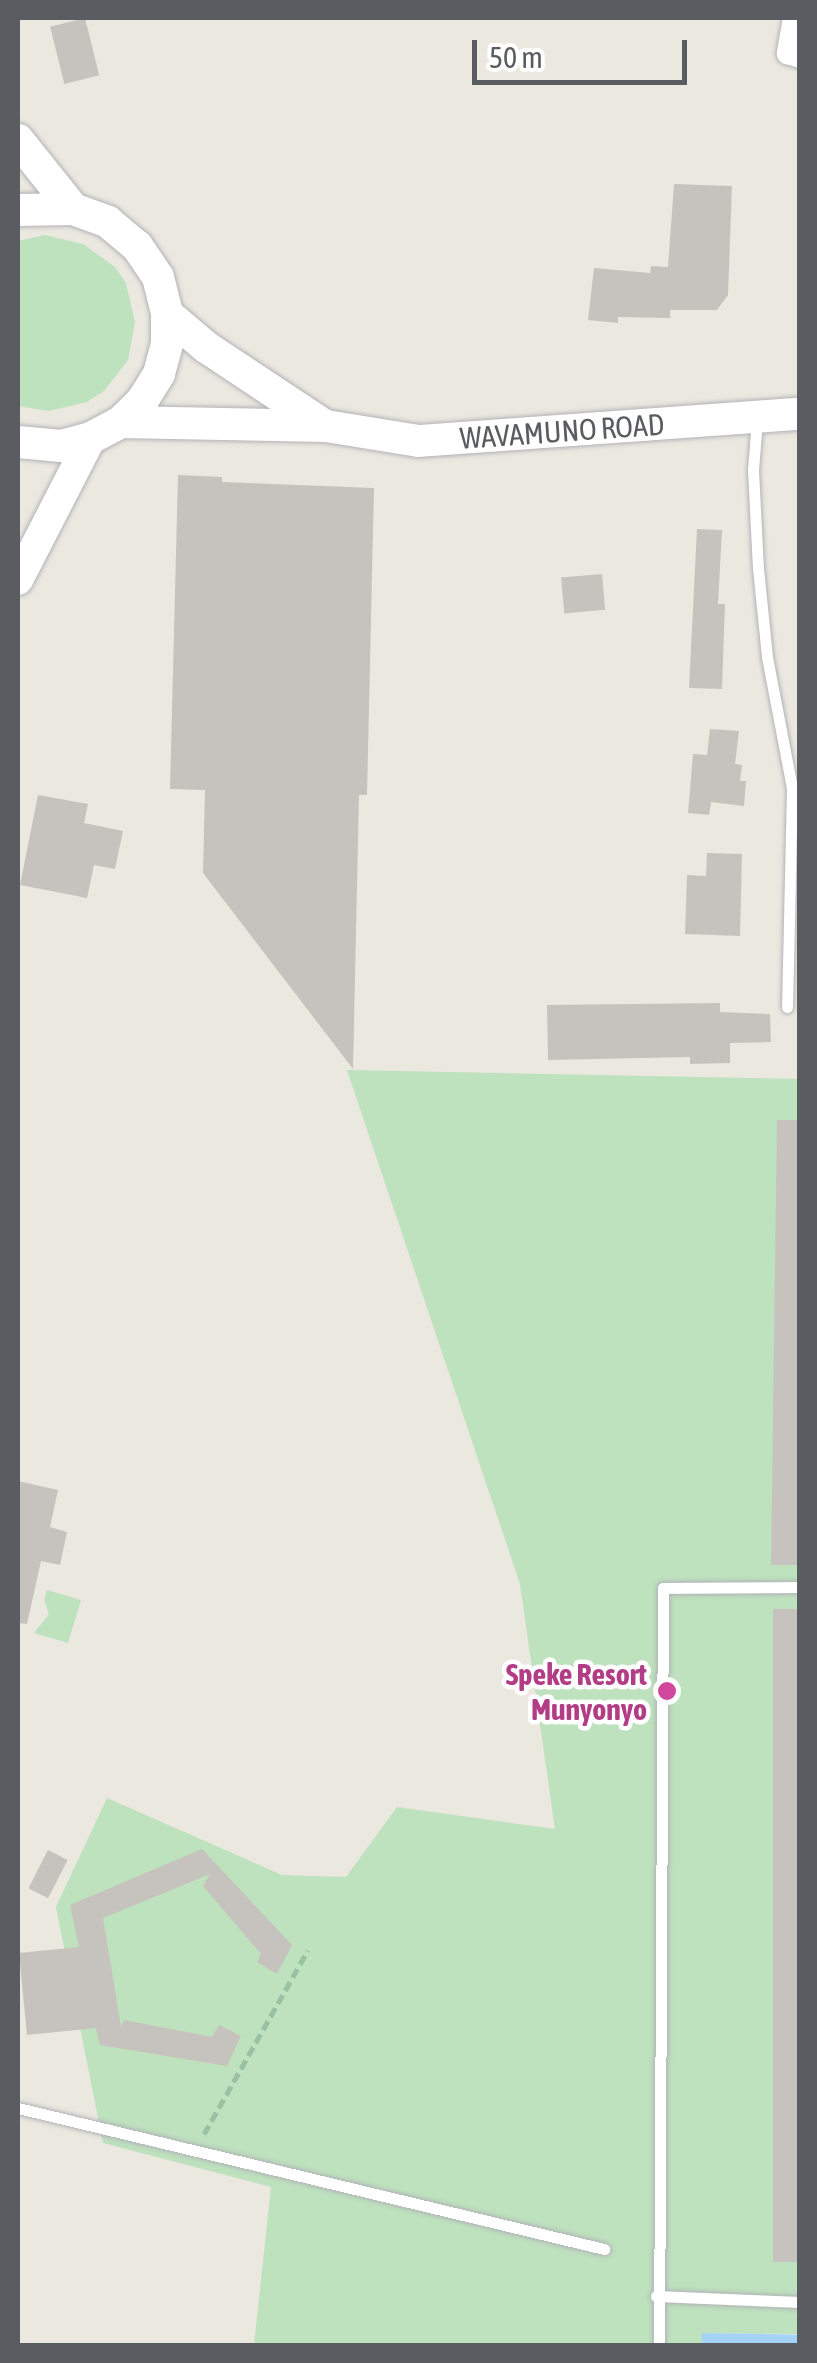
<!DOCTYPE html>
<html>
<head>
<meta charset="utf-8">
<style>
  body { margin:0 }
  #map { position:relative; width:817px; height:2363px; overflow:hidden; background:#ebe8e0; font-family:"Asap Condensed",sans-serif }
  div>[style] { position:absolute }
  .green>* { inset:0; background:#bee1be }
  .water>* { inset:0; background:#a4d3f7; transform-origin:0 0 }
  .building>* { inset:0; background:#c6c3be; transform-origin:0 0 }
  .path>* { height:5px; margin-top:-2.5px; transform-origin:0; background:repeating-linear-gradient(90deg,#99c1a4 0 10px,transparent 0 15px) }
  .roads { filter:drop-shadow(0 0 2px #b1b3b7) drop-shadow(0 0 2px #b1b3b7) }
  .service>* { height:11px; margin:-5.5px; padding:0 5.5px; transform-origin:5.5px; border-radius:5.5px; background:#fff }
  .minor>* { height:22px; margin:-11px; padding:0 11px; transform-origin:11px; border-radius:11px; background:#fff }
  .tertiary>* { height:30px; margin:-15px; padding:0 15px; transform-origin:15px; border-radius:15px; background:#fff }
  .secondary>* { height:32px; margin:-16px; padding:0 16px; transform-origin:16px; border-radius:16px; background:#fff }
  .dots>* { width:28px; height:28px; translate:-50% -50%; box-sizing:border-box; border:5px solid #fff; border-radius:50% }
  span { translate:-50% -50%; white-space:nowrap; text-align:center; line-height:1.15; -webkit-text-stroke:9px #fff; paint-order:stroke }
  .street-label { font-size:30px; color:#595c60 }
  .hotel-label { font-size:30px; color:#b23c85; font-weight:700 }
  .right { translate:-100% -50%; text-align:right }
  .frame { position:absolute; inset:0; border:20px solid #595c60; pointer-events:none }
  .scale { position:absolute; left:472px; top:40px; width:215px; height:45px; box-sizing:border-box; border:5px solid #595c60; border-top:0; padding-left:12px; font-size:30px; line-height:35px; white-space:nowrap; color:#595c60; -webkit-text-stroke:8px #fff; paint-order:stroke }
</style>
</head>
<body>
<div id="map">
  <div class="green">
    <i style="clip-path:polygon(45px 235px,83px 244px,115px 267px,126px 283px,135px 322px,128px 360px,104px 391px,87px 402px,49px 411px,18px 406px,18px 241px)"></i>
    <i style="clip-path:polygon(347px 1070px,799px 1079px,799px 2334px,703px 2333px,703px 2346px,254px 2345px,271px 2187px,103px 2143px,56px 1907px,107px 1798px,282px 1875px,346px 1877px,397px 1807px,555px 1829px,520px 1584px)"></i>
    <i style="clip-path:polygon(47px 1590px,81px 1600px,68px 1643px,34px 1633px,49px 1614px,44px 1600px)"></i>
  </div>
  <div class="water">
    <i style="left:702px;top:2333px;width:97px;height:12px;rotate:1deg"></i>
  </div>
  <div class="building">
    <i style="left:85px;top:18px;width:59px;height:36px;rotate:76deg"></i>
    <i style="clip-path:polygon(674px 184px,732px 186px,728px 295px,717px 310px,670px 310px,670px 318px,618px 317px,618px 323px,588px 320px,594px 268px,650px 273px,651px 266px,668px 267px)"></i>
    <i style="clip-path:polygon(178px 475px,222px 477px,222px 482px,374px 488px,367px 795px,359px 795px,353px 1069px,203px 873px,205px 790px,170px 789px)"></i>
    <i style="clip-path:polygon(697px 529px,722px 530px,718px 604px,725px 604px,722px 689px,689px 688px)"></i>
    <i style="left:602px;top:574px;width:36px;height:41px;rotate:85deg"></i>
    <i style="clip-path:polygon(710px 729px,739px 731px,735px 764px,742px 765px,740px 781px,746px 781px,744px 806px,711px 802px,709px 815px,688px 813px,693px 754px,707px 755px)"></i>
    <i style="clip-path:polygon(38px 795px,88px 804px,84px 823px,123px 831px,115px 869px,94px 865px,87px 898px,20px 885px)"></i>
    <i style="clip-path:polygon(707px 853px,742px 854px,740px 936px,685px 934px,687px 875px,706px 876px)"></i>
    <i style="clip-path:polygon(720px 1003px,720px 1012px,770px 1014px,771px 1042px,730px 1043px,730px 1063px,690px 1064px,690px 1057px,548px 1060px,547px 1005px)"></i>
    <i style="clip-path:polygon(777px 1120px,800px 1120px,800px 1565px,771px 1565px)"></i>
    <i style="clip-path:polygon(18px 1481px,58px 1490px,50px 1527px,67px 1532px,60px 1565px,41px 1561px,27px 1624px,18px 1623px)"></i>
    <i style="left:773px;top:1609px;width:27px;height:653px"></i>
    <i style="clip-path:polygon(202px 1849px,292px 1945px,277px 1974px,257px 1962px,261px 1954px,203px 1886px,210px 1874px,103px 1918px,121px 2027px,124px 2020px,212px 2037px,219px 2025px,241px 2036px,227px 2066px,100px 2045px,96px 2028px,27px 2035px,19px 1953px,79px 1947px,70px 1905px)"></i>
    <i style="left:48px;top:1850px;width:22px;height:43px;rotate:27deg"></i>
  </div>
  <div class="path">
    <i style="left:204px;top:2134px;width:211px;rotate:-60.5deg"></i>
  </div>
  <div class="roads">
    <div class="service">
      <i style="left:757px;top:420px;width:50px;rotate:94.6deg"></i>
      <i style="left:753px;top:470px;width:98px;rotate:87.1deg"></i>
      <i style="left:758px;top:568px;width:89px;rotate:84.2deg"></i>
      <i style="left:767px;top:657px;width:133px;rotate:79.2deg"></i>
      <i style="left:792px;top:788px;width:219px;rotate:91.3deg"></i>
      <i style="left:18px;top:2108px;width:603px;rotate:13.53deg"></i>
      <i style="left:656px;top:2296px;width:144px;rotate:2.4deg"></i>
      <i style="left:659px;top:2346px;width:758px;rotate:-89.7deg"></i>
      <i style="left:663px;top:1588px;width:137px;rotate:-0.4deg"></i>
    </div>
    <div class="minor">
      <i style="left:794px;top:18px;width:36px;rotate:100deg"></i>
      <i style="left:788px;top:53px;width:13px;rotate:18deg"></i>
    </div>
    <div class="tertiary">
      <i style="left:18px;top:580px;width:160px;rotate:-62.8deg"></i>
    </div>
    <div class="secondary">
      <i style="left:18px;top:140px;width:88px;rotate:51.4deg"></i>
      <i style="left:18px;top:210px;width:55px;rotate:-1deg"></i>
      <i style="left:73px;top:209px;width:37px;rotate:20deg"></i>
      <i style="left:108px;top:222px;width:38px;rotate:40deg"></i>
      <i style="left:137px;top:246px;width:37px;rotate:56deg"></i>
      <i style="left:158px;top:277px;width:38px;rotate:76deg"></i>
      <i style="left:167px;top:314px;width:30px;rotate:90deg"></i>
      <i style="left:167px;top:344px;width:31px;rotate:105deg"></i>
      <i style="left:159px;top:374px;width:31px;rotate:122deg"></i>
      <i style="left:143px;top:400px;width:31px;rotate:135deg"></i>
      <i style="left:121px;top:422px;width:34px;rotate:152deg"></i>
      <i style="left:91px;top:438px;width:31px;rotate:165deg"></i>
      <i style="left:61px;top:446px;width:43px;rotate:-174.7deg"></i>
      <i style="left:167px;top:314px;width:51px;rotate:40.2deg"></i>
      <i style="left:206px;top:347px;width:139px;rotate:33.6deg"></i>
      <i style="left:121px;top:422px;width:205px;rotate:1.1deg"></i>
      <i style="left:326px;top:426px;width:94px;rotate:9.2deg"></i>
      <i style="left:419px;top:441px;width:382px;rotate:-4.1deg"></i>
    </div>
  </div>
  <div class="dots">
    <i style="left:667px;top:1691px;background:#d1479c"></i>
  </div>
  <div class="street-label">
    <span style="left:562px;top:431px;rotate:-4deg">WAVAMUNO ROAD</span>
  </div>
  <div class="hotel-label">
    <span class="right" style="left:647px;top:1691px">Speke Resort<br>Munyonyo</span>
  </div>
  <div class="frame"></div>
  <div class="scale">50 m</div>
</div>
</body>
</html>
